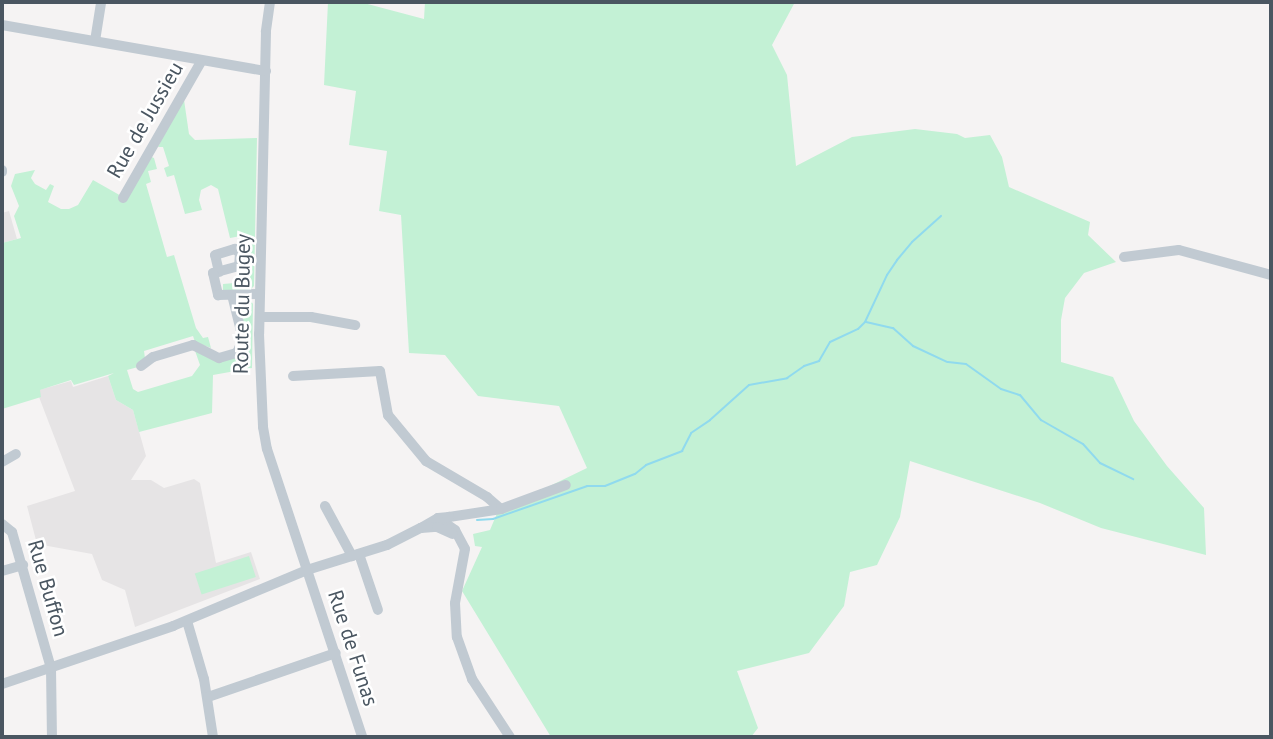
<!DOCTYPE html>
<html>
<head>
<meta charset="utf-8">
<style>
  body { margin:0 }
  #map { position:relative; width:1273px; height:739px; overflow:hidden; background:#f5f3f3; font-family:"PT Sans",sans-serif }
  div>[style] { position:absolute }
  .education>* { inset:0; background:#e6e4e5 }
  .green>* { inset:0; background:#c3f1d5; transform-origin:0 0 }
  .stream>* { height:2px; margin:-1px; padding:0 1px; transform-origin:1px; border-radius:1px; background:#90daee }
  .minor>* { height:10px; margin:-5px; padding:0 5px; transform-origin:5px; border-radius:5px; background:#c1cad2 }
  span { translate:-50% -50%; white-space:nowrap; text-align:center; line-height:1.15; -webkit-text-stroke:5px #fff; paint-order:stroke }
  .street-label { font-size:21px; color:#4a5661 }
  .frame { position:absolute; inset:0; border:4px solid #4a5661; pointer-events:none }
</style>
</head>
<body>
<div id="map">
  <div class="education">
    <i style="clip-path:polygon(9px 211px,17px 239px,2px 243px,2px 213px)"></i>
    <i style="clip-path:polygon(108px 376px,116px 400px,133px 410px,146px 456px,131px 480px,151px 480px,164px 488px,194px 479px,200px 483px,216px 563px,251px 552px,260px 579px,135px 627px,125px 590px,102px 580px,92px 554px,37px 544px,27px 506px,75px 491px,39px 397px,39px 390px,71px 381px,73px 387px)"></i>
  </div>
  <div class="green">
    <i style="clip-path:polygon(328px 2px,360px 2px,424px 19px,425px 2px,795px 2px,772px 45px,787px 75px,796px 166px,852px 137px,915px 129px,957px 134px,965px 138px,990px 135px,1002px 157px,1009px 187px,1090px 222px,1088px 235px,1116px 262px,1084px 273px,1065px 298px,1061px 320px,1061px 362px,1113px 377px,1134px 421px,1167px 466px,1204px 508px,1206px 555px,1101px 528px,1040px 503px,910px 461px,900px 517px,877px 565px,850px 572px,844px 606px,809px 653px,737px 671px,758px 728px,751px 737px,551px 737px,462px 591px,482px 547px,475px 546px,473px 534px,490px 530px,498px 511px,587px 468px,559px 406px,478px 396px,445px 355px,409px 353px,401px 215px,379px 211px,387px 151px,349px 145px,356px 91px,324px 85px)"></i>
    <i style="clip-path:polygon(183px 93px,189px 134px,195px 140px,257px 138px,254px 286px,250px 290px,223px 291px,223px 284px,246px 282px,246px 235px,230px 238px,218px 189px,211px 185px,201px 190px,199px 200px,202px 210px,185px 214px,174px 175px,167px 177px,164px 168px,169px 166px,163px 147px,158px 147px)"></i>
    <i style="clip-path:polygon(147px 155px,154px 158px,157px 169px,148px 171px,151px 182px,146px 184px,167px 257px,174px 255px,196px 328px,203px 338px,208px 337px,211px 348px,195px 342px,193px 336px,144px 351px,145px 358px,138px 367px,127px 370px,133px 389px,138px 392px,192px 376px,200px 365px,193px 345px,214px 356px,240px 350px,237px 302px,242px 299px,250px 299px,253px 304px,252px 368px,213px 375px,212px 413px,139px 432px,133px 410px,116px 400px,108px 376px,114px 373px,74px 385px,71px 380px,40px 390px,41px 397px,2px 409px,2px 243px,21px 238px,14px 216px,19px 206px,11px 186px,15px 174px,35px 170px,31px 178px,35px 184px,46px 190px,50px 184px,54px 186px,48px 202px,61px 209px,69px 209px,78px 205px,93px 180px,123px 197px)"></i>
    <i style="left:249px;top:556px;width:22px;height:57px;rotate:72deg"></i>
  </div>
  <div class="stream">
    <i style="left:866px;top:322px;width:28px;rotate:13deg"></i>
    <i style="left:893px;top:328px;width:27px;rotate:42deg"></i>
    <i style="left:913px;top:346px;width:38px;rotate:25deg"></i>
    <i style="left:948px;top:362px;width:18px;rotate:6deg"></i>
    <i style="left:966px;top:364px;width:43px;rotate:35.5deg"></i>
    <i style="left:1001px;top:389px;width:20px;rotate:18deg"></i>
    <i style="left:1020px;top:395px;width:33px;rotate:50deg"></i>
    <i style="left:1041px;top:420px;width:48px;rotate:29.7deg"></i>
    <i style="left:1083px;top:444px;width:25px;rotate:48deg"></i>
    <i style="left:1100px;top:463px;width:37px;rotate:26deg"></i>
    <i style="left:477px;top:520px;width:16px;rotate:-4deg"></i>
    <i style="left:493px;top:519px;width:100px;rotate:-19.3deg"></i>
    <i style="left:587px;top:486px;width:18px"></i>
    <i style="left:605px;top:486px;width:32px;rotate:-22deg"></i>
    <i style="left:635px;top:474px;width:14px;rotate:-39deg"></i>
    <i style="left:646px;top:465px;width:39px;rotate:-21deg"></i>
    <i style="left:682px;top:451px;width:20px;rotate:-63deg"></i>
    <i style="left:691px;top:433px;width:23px;rotate:-34deg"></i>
    <i style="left:710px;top:420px;width:52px;rotate:-41.9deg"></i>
    <i style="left:749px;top:385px;width:39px;rotate:-10deg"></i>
    <i style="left:787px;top:378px;width:21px;rotate:-35deg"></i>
    <i style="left:804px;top:366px;width:16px;rotate:-18deg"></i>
    <i style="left:819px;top:361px;width:22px;rotate:-60deg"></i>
    <i style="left:830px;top:342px;width:31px;rotate:-25deg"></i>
    <i style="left:858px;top:329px;width:10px;rotate:-45deg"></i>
    <i style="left:865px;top:322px;width:52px;rotate:-64.9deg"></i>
    <i style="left:887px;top:275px;width:18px;rotate:-56deg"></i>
    <i style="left:897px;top:260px;width:23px;rotate:-50deg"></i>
    <i style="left:912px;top:242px;width:39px;rotate:-42deg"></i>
  </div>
  <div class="minor">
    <i style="left:270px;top:2px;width:30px;rotate:98deg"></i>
    <i style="left:266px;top:32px;width:302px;rotate:91.3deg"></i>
    <i style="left:259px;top:334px;width:93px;rotate:87.5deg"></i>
    <i style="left:263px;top:427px;width:22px;rotate:80deg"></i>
    <i style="left:267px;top:449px;width:303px;rotate:71.7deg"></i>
    <i style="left:2px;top:25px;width:268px;rotate:9.9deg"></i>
    <i style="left:95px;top:41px;width:39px;rotate:-81deg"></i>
    <i style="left:2px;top:170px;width:2px;rotate:90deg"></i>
    <i style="left:123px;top:198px;width:157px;rotate:-60.2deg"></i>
    <i style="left:1124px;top:257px;width:55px;rotate:-7.3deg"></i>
    <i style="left:1179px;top:250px;width:95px;rotate:15.2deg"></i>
    <i style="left:219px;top:272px;width:17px;rotate:-103deg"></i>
    <i style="left:215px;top:255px;width:21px;rotate:-17deg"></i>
    <i style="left:235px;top:249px;width:6px;rotate:39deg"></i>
    <i style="left:240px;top:253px;width:13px;rotate:94deg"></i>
    <i style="left:239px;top:266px;width:27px;rotate:165deg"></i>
    <i style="left:213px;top:273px;width:23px;rotate:77deg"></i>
    <i style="left:218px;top:295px;width:42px;rotate:-1.4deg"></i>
    <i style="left:260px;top:317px;width:51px"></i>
    <i style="left:311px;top:317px;width:45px;rotate:10.3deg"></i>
    <i style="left:141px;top:366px;width:15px;rotate:-37deg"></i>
    <i style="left:153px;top:357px;width:42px;rotate:-16.7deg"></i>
    <i style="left:193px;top:345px;width:29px;rotate:27deg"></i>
    <i style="left:219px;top:358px;width:19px;rotate:-16deg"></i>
    <i style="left:237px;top:353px;width:15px;rotate:-67deg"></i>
    <i style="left:243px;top:339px;width:45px;rotate:-104deg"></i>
    <i style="left:293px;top:376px;width:87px;rotate:-3.3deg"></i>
    <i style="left:380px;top:371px;width:45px;rotate:79.7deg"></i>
    <i style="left:388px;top:415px;width:60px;rotate:50.4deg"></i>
    <i style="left:426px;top:461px;width:71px;rotate:30.5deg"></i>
    <i style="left:487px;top:497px;width:18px;rotate:41deg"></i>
    <i style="left:2px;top:462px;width:16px;rotate:-30deg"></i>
    <i style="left:325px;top:506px;width:57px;rotate:61.6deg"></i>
    <i style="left:449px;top:517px;width:53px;rotate:-8.7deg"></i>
    <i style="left:501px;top:509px;width:69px;rotate:-20.3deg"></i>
    <i style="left:438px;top:518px;width:21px;rotate:35deg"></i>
    <i style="left:455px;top:530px;width:21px;rotate:62deg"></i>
    <i style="left:465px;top:549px;width:55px;rotate:100.5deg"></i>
    <i style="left:455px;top:603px;width:34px;rotate:87deg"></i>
    <i style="left:457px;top:637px;width:45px;rotate:70.3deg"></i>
    <i style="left:472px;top:679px;width:69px;rotate:56.8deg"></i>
    <i style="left:2px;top:524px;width:13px;rotate:39deg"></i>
    <i style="left:12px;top:532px;width:141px;rotate:74deg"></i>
    <i style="left:51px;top:668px;width:69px;rotate:89.2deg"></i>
    <i style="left:437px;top:527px;width:16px;rotate:-40deg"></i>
    <i style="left:449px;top:517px;width:11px;rotate:175deg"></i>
    <i style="left:438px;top:518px;width:20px;rotate:150deg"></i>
    <i style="left:421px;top:528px;width:16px;rotate:-4deg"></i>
    <i style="left:437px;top:527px;width:17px;rotate:24deg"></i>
    <i style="left:359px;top:554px;width:59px;rotate:71.3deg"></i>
    <i style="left:2px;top:571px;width:22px;rotate:-16deg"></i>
    <i style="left:187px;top:621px;width:60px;rotate:73.7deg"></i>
    <i style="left:204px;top:679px;width:59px;rotate:81.2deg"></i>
    <i style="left:2px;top:684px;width:181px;rotate:-18.7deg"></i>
    <i style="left:173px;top:626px;width:145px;rotate:-22.7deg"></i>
    <i style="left:307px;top:570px;width:84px;rotate:-17.4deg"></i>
    <i style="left:387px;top:545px;width:38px;rotate:-27deg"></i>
    <i style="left:208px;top:697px;width:135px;rotate:-19deg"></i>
  </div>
  <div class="street-label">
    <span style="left:145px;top:120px;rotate:-60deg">Rue de Jussieu</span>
    <span style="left:242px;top:304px;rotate:-89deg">Route du Bugey</span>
    <span style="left:48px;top:588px;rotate:74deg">Rue Buffon</span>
    <span style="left:353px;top:648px;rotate:72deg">Rue de Funas</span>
  </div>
  <div class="frame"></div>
</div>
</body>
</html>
